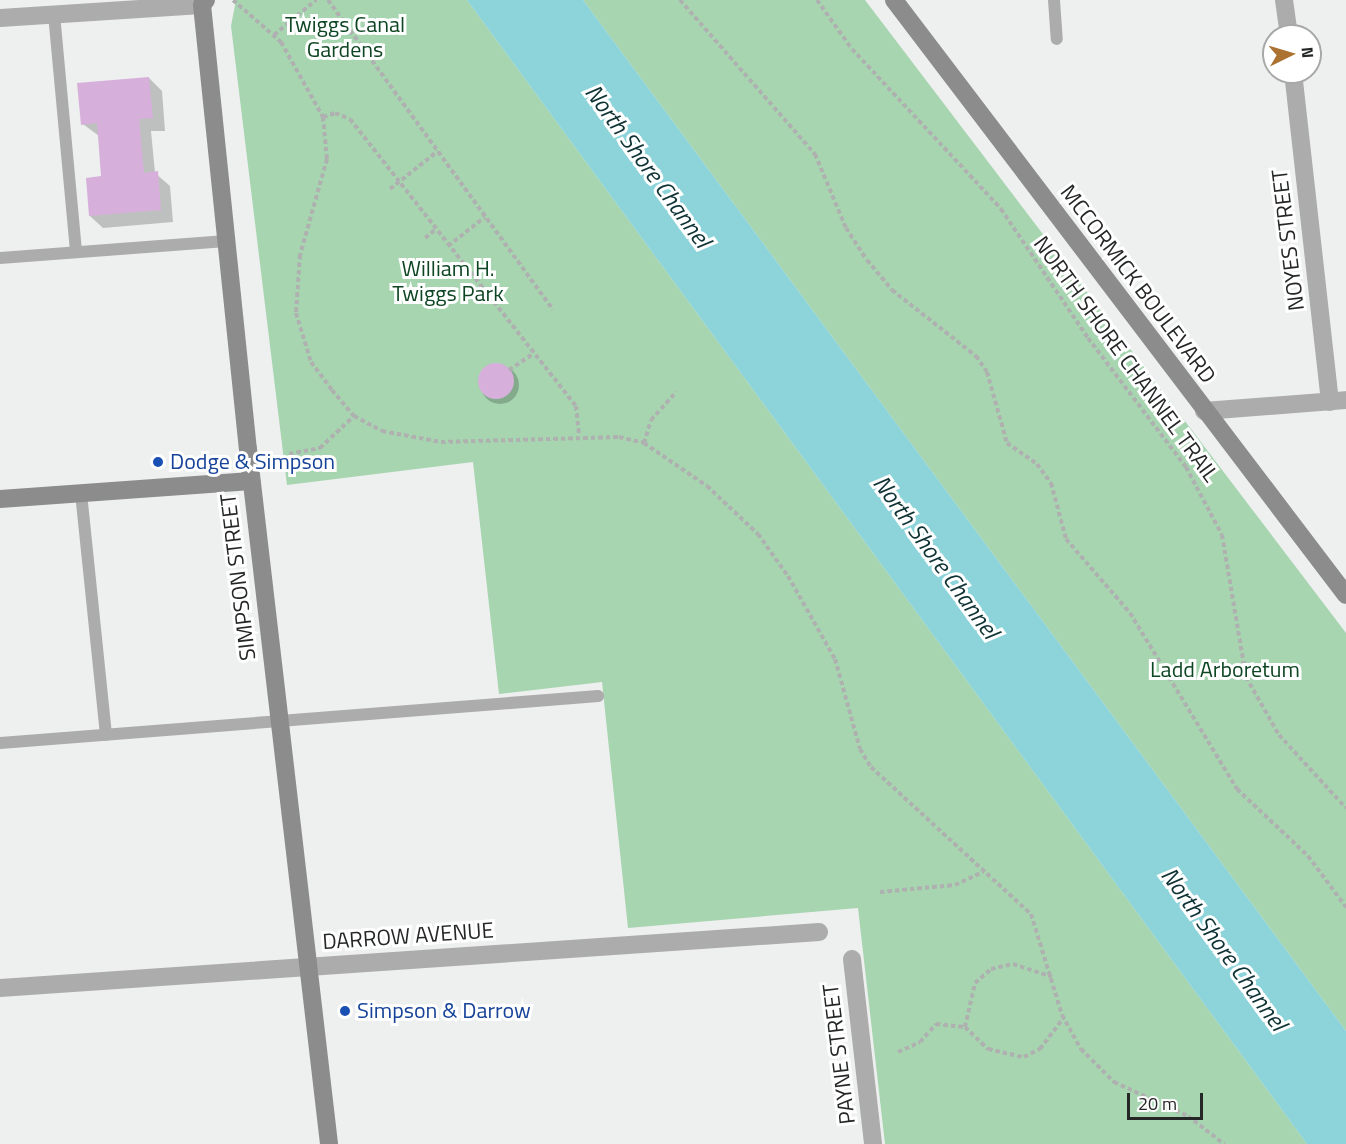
<!DOCTYPE html>
<html>
<head>
<meta charset="utf-8">
<style>
  body { margin:0 }
  #map { position:relative; width:1346px; height:1144px; overflow:hidden; background:#eeefef; font-family:"Titillium Web",sans-serif }
  div>[style] { position:absolute }
  .green>* { inset:0; background:#a6d5b0 }
  .water>* { inset:0; background:#8cd4d9 }
  .shadow>* { inset:0; background:#0003 }
  .round { border-radius:50% }
  .building>* { inset:0; background:#d6b0db }
  .path>* { height:4px; margin-top:-2px; transform-origin:0; background:repeating-linear-gradient(90deg,#afb0b0 0 4.5px,transparent 0 7.5px) }
  .lane>* { height:12px; margin:-6px; padding:0 6px; transform-origin:6px; border-radius:6px; background:#adacac }
  .street>* { height:18px; margin:-9px; padding:0 9px; transform-origin:9px; border-radius:9px; background:#adacac }
  .secondary>* { height:18px; margin:-9px; padding:0 9px; transform-origin:9px; border-radius:9px; background:#8d8c8c }
  .dots>* { width:16px; height:16px; translate:-50% -50%; box-sizing:border-box; border:3px solid #fff; border-radius:50% }
  span { translate:-50% -50%; white-space:nowrap; text-align:center; line-height:1.15; -webkit-text-stroke:6px #fff; paint-order:stroke }
  .park-label { font-size:22px; color:#0e4522 }
  .street-label { font-size:22px; color:#252626 }
  .transit-label { font-size:22px; color:#164399 }
  .left { translate:0 -50%; text-align:left }
  .water-label { font-size:24px; color:#0f3335; font-style:italic }
  .north { position:absolute; left:1262px; top:24px; width:60px; height:60px; box-sizing:border-box; background:#fff; border:2px solid #a8a8a8; border-radius:50%; rotate:85deg; font-size:16px; font-weight:700; line-height:24px; text-align:center; color:#252626 }
  .north::after { content:''; display:block; margin:auto; width:21px; height:27px; background:#ac7231; clip-path:polygon(50% 0,100% 100%,50% 72%,0 100%) }
  .scale { position:absolute; left:1127px; top:1093px; width:76px; height:27px; box-sizing:border-box; border:3px solid #252626; border-top:0; padding-left:8px; font-size:18px; line-height:21px; white-space:nowrap; color:#252626; -webkit-text-stroke:4px #fff; paint-order:stroke }
</style>
</head>
<body>
<div id="map">
  <div class="green">
    <i style="clip-path:polygon(236px 0,467px 0,1307px 1144px,885px 1144px,858px 908px,628px 928px,602px 682px,499px 694px,473px 462px,287px 485px,231px 26px)"></i>
    <i style="clip-path:polygon(583px 0,865px 0,1346px 633px,1346px 1031px)"></i>
  </div>
  <div class="water">
    <i style="clip-path:polygon(467px 0,583px 0,1346px 1031px,1346px 1144px,1307px 1144px)"></i>
  </div>
  <div class="shadow">
    <i style="clip-path:polygon(149px 78px,162px 91px,165px 131px,151px 131px,155px 173px,170px 186px,173px 222px,103px 228px,90px 216px,102px 178px,99px 136px,83px 124px)"></i>
    <i class="round" style="left:481px;top:366px;width:38px;height:38px"></i>
  </div>
  <div class="building">
    <i style="clip-path:polygon(149px 77px,153px 118px,139px 119px,144px 173px,158px 171px,161px 210px,89px 216px,86px 178px,101px 176px,97px 123px,81px 125px,77px 83px)"></i>
    <i class="round" style="left:478px;top:363px;width:36px;height:36px"></i>
  </div>
  <div class="path">
    <i style="left:233px;top:0;width:64px;rotate:41.2deg"></i>
    <i style="left:281px;top:42px;width:86px;rotate:60.8deg"></i>
    <i style="left:323px;top:117px;width:42px;rotate:84.6deg"></i>
    <i style="left:327px;top:159px;width:100px;rotate:105.7deg"></i>
    <i style="left:300px;top:255px;width:58px;rotate:93.9deg"></i>
    <i style="left:296px;top:313px;width:51px;rotate:73deg"></i>
    <i style="left:311px;top:362px;width:35px;rotate:53deg"></i>
    <i style="left:332px;top:390px;width:34px;rotate:50deg"></i>
    <i style="left:354px;top:416px;width:32px;rotate:28deg"></i>
    <i style="left:382px;top:431px;width:60px;rotate:10.6deg"></i>
    <i style="left:441px;top:442px;width:178px;rotate:-1.6deg"></i>
    <i style="left:619px;top:437px;width:26px;rotate:13deg"></i>
    <i style="left:644px;top:443px;width:76px;rotate:34.3deg"></i>
    <i style="left:707px;top:486px;width:70px;rotate:43.3deg"></i>
    <i style="left:758px;top:534px;width:52px;rotate:54.5deg"></i>
    <i style="left:788px;top:576px;width:95px;rotate:60.5deg"></i>
    <i style="left:835px;top:659px;width:93px;rotate:74.5deg"></i>
    <i style="left:860px;top:749px;width:21px;rotate:59deg"></i>
    <i style="left:871px;top:767px;width:217px;rotate:42.6deg"></i>
    <i style="left:1031px;top:914px;width:106px;rotate:72.9deg"></i>
    <i style="left:1062px;top:1015px;width:39px;rotate:61deg"></i>
    <i style="left:1081px;top:1049px;width:47px;rotate:45deg"></i>
    <i style="left:1114px;top:1082px;width:81px;rotate:24.7deg"></i>
    <i style="left:1188px;top:1116px;width:46px;rotate:37.9deg"></i>
    <i style="left:328px;top:0;width:383px;rotate:54deg"></i>
    <i style="left:680px;top:0;width:205px;rotate:48.8deg"></i>
    <i style="left:815px;top:154px;width:80px;rotate:67.3deg"></i>
    <i style="left:846px;top:228px;width:38px;rotate:57deg"></i>
    <i style="left:867px;top:260px;width:39px;rotate:50deg"></i>
    <i style="left:892px;top:290px;width:107px;rotate:38.2deg"></i>
    <i style="left:976px;top:356px;width:19px;rotate:55deg"></i>
    <i style="left:987px;top:372px;width:74px;rotate:74.3deg"></i>
    <i style="left:1007px;top:443px;width:37px;rotate:35deg"></i>
    <i style="left:1037px;top:464px;width:24px;rotate:54deg"></i>
    <i style="left:1051px;top:483px;width:58px;rotate:75deg"></i>
    <i style="left:1066px;top:539px;width:98px;rotate:49.1deg"></i>
    <i style="left:1130px;top:613px;width:206px;rotate:58.7deg"></i>
    <i style="left:1237px;top:789px;width:98px;rotate:43.3deg"></i>
    <i style="left:1308px;top:856px;width:64px;rotate:53.3deg"></i>
    <i style="left:817px;top:0;width:60px;rotate:54.5deg"></i>
    <i style="left:852px;top:49px;width:219px;rotate:47deg"></i>
    <i style="left:1001px;top:209px;width:156px;rotate:56deg"></i>
    <i style="left:1088px;top:338px;width:162px;rotate:52.8deg"></i>
    <i style="left:1186px;top:467px;width:77px;rotate:62.1deg"></i>
    <i style="left:1222px;top:535px;width:144px;rotate:80.4deg"></i>
    <i style="left:1246px;top:677px;width:67px;rotate:60.4deg"></i>
    <i style="left:1279px;top:735px;width:99px;rotate:47.5deg"></i>
    <i style="left:274px;top:35px;width:55px;rotate:-39.8deg"></i>
    <i style="left:323px;top:117px;width:13px;rotate:-18deg"></i>
    <i style="left:335px;top:113px;width:16px;rotate:22deg"></i>
    <i style="left:350px;top:119px;width:365px;rotate:51.8deg"></i>
    <i style="left:576px;top:406px;width:30px;rotate:84deg"></i>
    <i style="left:390px;top:189px;width:61px;rotate:-38.4deg"></i>
    <i style="left:425px;top:238px;width:13px;rotate:-39deg"></i>
    <i style="left:448px;top:246px;width:47px;rotate:-38.1deg"></i>
    <i style="left:509px;top:370px;width:30px;rotate:-34deg"></i>
    <i style="left:644px;top:443px;width:24px;rotate:-73deg"></i>
    <i style="left:651px;top:420px;width:38px;rotate:-48deg"></i>
    <i style="left:289px;top:454px;width:32px;rotate:-11deg"></i>
    <i style="left:320px;top:448px;width:47px;rotate:-43.3deg"></i>
    <i style="left:880px;top:892px;width:75px;rotate:-5.3deg"></i>
    <i style="left:955px;top:885px;width:31px;rotate:-25deg"></i>
    <i style="left:965px;top:1027px;width:45px;rotate:-77.2deg"></i>
    <i style="left:975px;top:983px;width:21px;rotate:-41deg"></i>
    <i style="left:991px;top:969px;width:23px;rotate:-13deg"></i>
    <i style="left:1013px;top:964px;width:41px;rotate:18.4deg"></i>
    <i style="left:898px;top:1052px;width:24px;rotate:-24deg"></i>
    <i style="left:920px;top:1042px;width:24px;rotate:-48deg"></i>
    <i style="left:936px;top:1024px;width:29px;rotate:6deg"></i>
    <i style="left:965px;top:1027px;width:32px;rotate:44deg"></i>
    <i style="left:988px;top:1049px;width:37px;rotate:13deg"></i>
    <i style="left:1024px;top:1057px;width:18px;rotate:-27deg"></i>
    <i style="left:1040px;top:1049px;width:39px;rotate:-53deg"></i>
  </div>
  <div class="lane">
    <i style="left:1054px;top:0;width:39px;rotate:86deg"></i>
    <i style="left:54px;top:14px;width:239px;rotate:84.7deg"></i>
    <i style="left:0;top:258px;width:227px;rotate:-4.3deg"></i>
    <i style="left:81px;top:493px;width:243px;rotate:84.1deg"></i>
    <i style="left:0;top:743px;width:600px;rotate:-4.49deg"></i>
  </div>
  <div class="street">
    <i style="left:1284px;top:0;width:36px;rotate:82deg"></i>
    <i style="left:0;top:18px;width:202px;rotate:-3.7deg"></i>
    <i style="left:1293px;top:72px;width:332px;rotate:83.6deg"></i>
    <i style="left:1204px;top:411px;width:142px;rotate:-4.4deg"></i>
    <i style="left:852px;top:959px;width:186px;rotate:83.5deg"></i>
    <i style="left:0;top:988px;width:821px;rotate:-3.91deg"></i>
  </div>
  <div class="secondary">
    <i style="left:206px;top:0;width:6px;rotate:129deg"></i>
    <i style="left:202px;top:5px;width:446px;rotate:84.1deg"></i>
    <i style="left:248px;top:449px;width:700px;rotate:83.35deg"></i>
    <i style="left:894px;top:0;width:747px;rotate:52.78deg"></i>
    <i style="left:0;top:499px;width:252px;rotate:-4.1deg"></i>
  </div>
  <div class="dots">
    <i style="left:158px;top:462px;background:#1a4fb4"></i>
    <i style="left:345px;top:1011px;background:#1a4fb4"></i>
  </div>
  <div class="park-label">
    <span style="left:345px;top:37px">Twiggs Canal<br>Gardens</span>
    <span style="left:448px;top:281px">William H.<br>Twiggs Park</span>
    <span style="left:1225px;top:670px">Ladd Arboretum</span>
  </div>
  <div class="street-label">
    <span style="left:1288px;top:240px;rotate:-97deg">NOYES STREET</span>
    <span style="left:1138px;top:284px;rotate:53deg">MCCORMICK BOULEVARD</span>
    <span style="left:1126px;top:359px;rotate:54deg">NORTH SHORE CHANNEL TRAIL</span>
    <span style="left:238px;top:577px;rotate:-97deg">SIMPSON STREET</span>
    <span style="left:408px;top:936px;rotate:-4deg">DARROW AVENUE</span>
    <span style="left:839px;top:1054px;rotate:-97deg">PAYNE STREET</span>
  </div>
  <div class="transit-label">
    <span class="left" style="left:170px;top:462px">Dodge &amp; Simpson</span>
    <span class="left" style="left:357px;top:1011px">Simpson &amp; Darrow</span>
  </div>
  <div class="water-label">
    <span style="left:648px;top:166px;rotate:54deg">North Shore Channel</span>
    <span style="left:936px;top:557px;rotate:54deg">North Shore Channel</span>
    <span style="left:1224px;top:949px;rotate:54deg">North Shore Channel</span>
  </div>
  <div class="north">N</div>
  <div class="scale">20 m</div>
</div>
</body>
</html>
